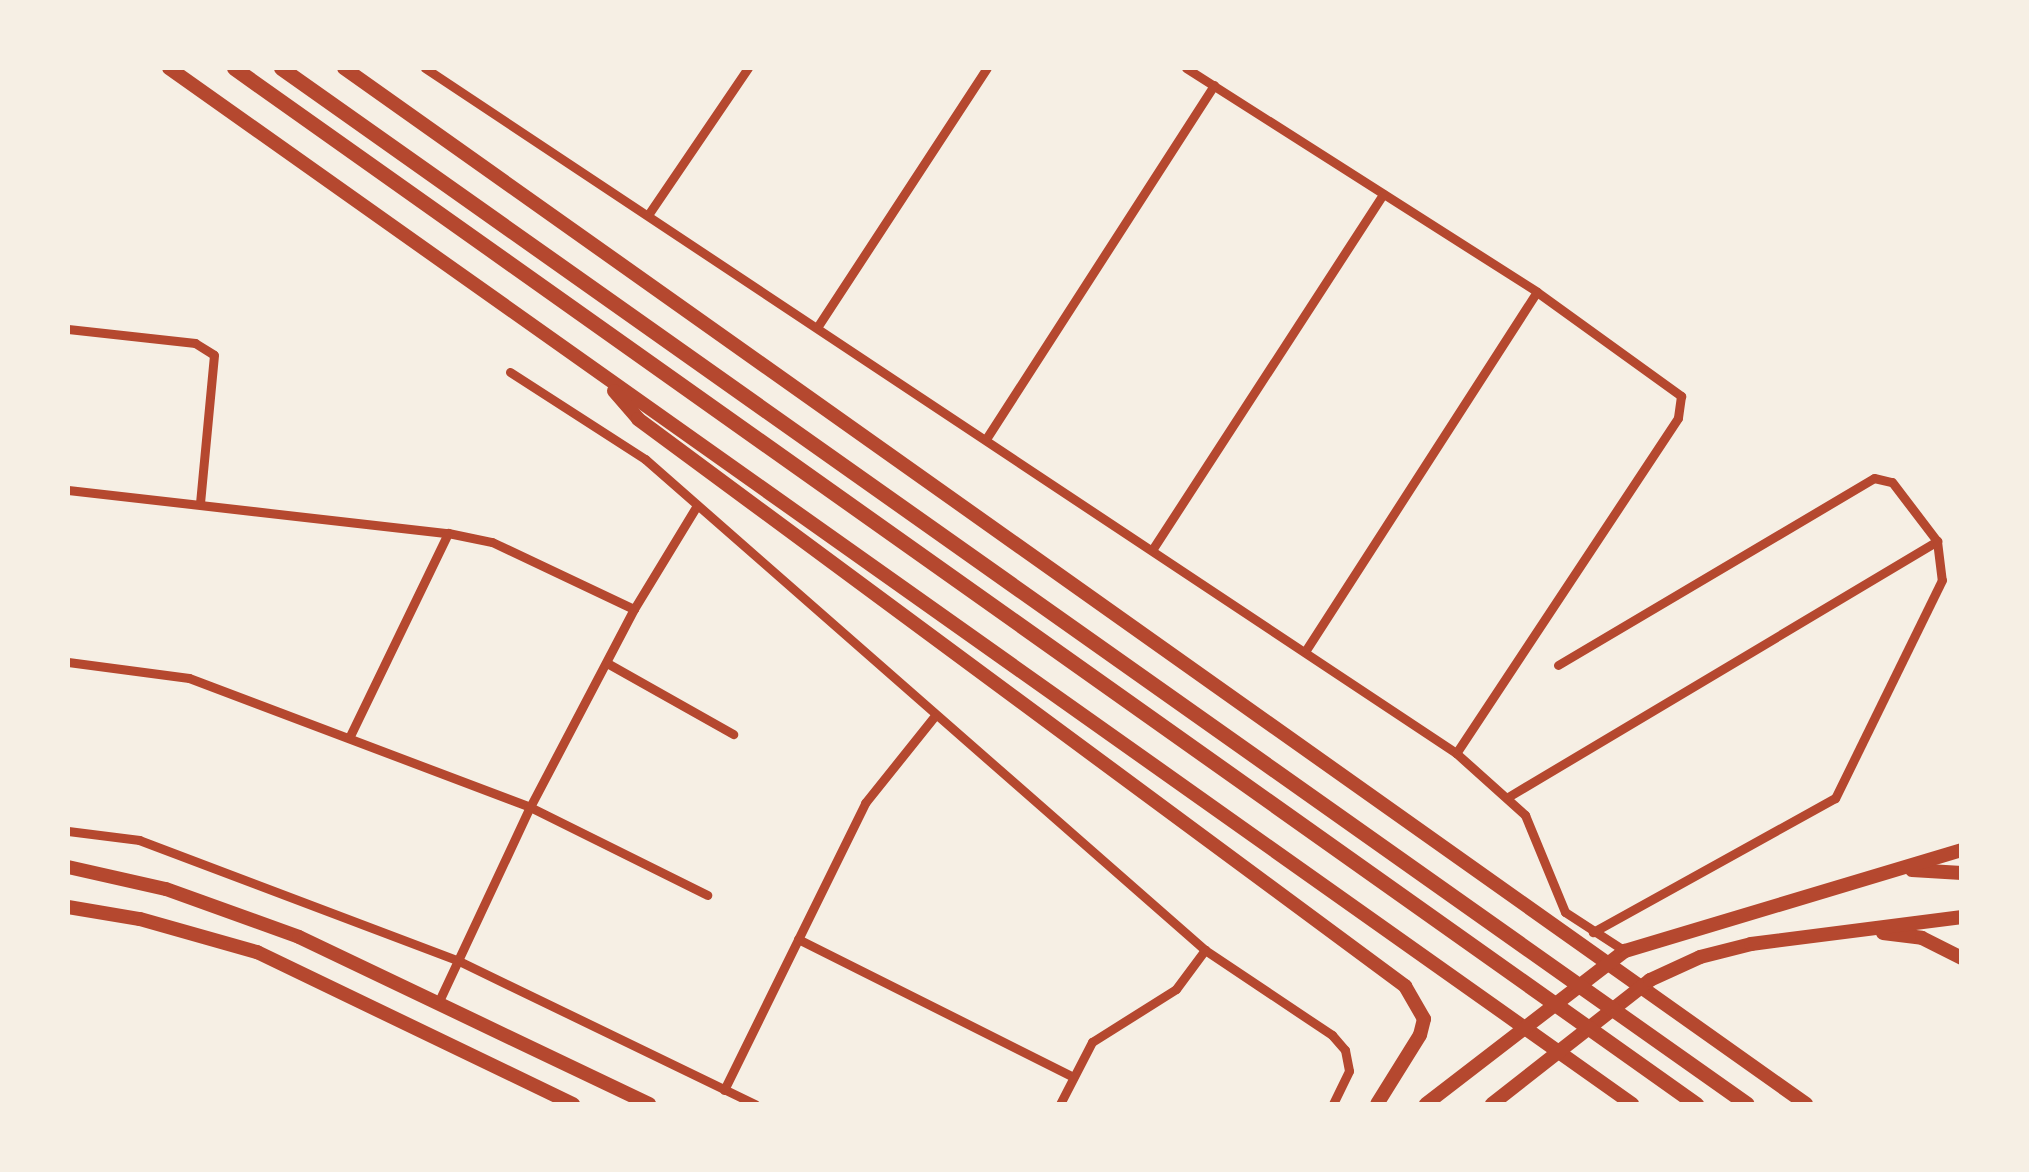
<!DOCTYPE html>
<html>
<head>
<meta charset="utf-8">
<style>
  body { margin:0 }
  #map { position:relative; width:2029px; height:1172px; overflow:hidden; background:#f6efe4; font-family:Helvetica,sans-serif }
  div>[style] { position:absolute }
  .minor>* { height:9px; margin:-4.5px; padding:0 4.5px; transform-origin:4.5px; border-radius:4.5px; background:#b5482f }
  .primary>* { height:14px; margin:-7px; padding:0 7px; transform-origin:7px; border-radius:7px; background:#b5482f }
  .motorway>* { height:15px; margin:-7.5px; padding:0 7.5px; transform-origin:7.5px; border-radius:7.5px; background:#b5482f }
  span { translate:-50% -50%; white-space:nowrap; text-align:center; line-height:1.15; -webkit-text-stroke:9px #f6efe4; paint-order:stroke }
  .frame { position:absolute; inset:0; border:70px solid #f6efe4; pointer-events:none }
</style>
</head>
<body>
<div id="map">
  <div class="minor">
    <i style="left:425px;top:68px;width:1238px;rotate:33.6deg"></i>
    <i style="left:1456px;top:753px;width:93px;rotate:41.9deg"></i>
    <i style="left:1525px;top:815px;width:105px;rotate:67.6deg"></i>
    <i style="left:1565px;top:912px;width:72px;rotate:33deg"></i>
    <i style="left:1186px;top:68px;width:416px;rotate:32.5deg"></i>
    <i style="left:1537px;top:292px;width:178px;rotate:35.8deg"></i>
    <i style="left:1681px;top:396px;width:22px;rotate:98deg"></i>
    <i style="left:1678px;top:418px;width:402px;rotate:123.5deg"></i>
    <i style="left:648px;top:215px;width:178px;rotate:-55.8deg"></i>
    <i style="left:818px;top:326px;width:308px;rotate:-56.8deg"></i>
    <i style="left:68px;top:329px;width:128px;rotate:6.3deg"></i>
    <i style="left:195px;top:343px;width:22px;rotate:32deg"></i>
    <i style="left:214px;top:355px;width:150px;rotate:95.4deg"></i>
    <i style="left:510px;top:372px;width:161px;rotate:32.8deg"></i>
    <i style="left:645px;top:459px;width:745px;rotate:41.24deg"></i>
    <i style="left:1205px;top:950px;width:153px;rotate:33.8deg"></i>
    <i style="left:1332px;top:1035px;width:20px;rotate:49deg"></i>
    <i style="left:1345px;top:1050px;width:21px;rotate:79deg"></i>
    <i style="left:1349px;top:1071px;width:37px;rotate:116deg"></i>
    <i style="left:986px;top:439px;width:421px;rotate:-57.2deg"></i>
    <i style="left:68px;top:490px;width:382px;rotate:6.5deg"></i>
    <i style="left:448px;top:533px;width:45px;rotate:11.6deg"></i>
    <i style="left:492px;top:542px;width:157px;rotate:25.3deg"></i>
    <i style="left:1154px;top:547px;width:421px;rotate:-57deg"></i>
    <i style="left:1306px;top:650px;width:426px;rotate:-57.2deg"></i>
    <i style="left:68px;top:662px;width:122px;rotate:7.5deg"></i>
    <i style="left:189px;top:678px;width:365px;rotate:20.7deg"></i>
    <i style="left:530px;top:807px;width:198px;rotate:26.4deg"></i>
    <i style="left:607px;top:663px;width:145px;rotate:29.4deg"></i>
    <i style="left:1558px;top:665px;width:367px;rotate:-30.6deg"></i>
    <i style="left:1874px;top:478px;width:18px;rotate:13deg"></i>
    <i style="left:1892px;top:482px;width:74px;rotate:52.7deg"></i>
    <i style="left:349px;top:738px;width:228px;rotate:-64.2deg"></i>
    <i style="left:1508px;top:797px;width:500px;rotate:-30.8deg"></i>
    <i style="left:1937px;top:541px;width:39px;rotate:83deg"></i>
    <i style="left:1942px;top:580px;width:243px;rotate:116.1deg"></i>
    <i style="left:1835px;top:798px;width:277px;rotate:151deg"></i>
    <i style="left:68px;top:831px;width:72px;rotate:7.2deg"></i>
    <i style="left:139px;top:840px;width:342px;rotate:20.7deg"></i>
    <i style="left:459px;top:961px;width:329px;rotate:25.8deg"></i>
    <i style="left:798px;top:939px;width:308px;rotate:26.6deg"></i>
    <i style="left:439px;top:1001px;width:214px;rotate:-64.9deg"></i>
    <i style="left:530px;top:807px;width:224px;rotate:-62.3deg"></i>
    <i style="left:634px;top:609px;width:119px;rotate:-58.7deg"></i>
    <i style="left:724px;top:1090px;width:320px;rotate:-63.8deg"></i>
    <i style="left:865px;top:803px;width:110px;rotate:-51.3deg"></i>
    <i style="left:1060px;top:1104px;width:70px;rotate:-62.7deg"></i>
    <i style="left:1092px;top:1042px;width:99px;rotate:-32.2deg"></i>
    <i style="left:1176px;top:989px;width:49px;rotate:-53.4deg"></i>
  </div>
  <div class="primary">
    <i style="left:169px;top:68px;width:1793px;rotate:35.3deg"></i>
    <i style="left:344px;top:68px;width:1792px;rotate:35.32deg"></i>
    <i style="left:614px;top:391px;width:37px;rotate:49deg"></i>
    <i style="left:638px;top:419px;width:954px;rotate:36.47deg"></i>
    <i style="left:1405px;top:986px;width:38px;rotate:60deg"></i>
    <i style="left:1424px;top:1019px;width:16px;rotate:104deg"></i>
    <i style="left:1420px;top:1035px;width:81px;rotate:121.9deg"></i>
    <i style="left:68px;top:867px;width:100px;rotate:12.7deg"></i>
    <i style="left:166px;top:889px;width:141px;rotate:19.8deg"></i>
    <i style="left:299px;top:937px;width:388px;rotate:25.5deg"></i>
    <i style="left:1912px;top:870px;width:50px;rotate:3.4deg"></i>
    <i style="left:68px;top:907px;width:73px;rotate:9.5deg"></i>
    <i style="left:140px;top:919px;width:122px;rotate:15.8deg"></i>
    <i style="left:257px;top:952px;width:351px;rotate:25.7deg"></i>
    <i style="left:1883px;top:933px;width:39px;rotate:7deg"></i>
    <i style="left:1922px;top:938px;width:45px;rotate:26.6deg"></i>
    <i style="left:1426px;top:1104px;width:251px;rotate:-37.6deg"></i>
    <i style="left:1625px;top:951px;width:352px;rotate:-16.7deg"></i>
    <i style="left:1492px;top:1104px;width:201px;rotate:-38.1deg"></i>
    <i style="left:1650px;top:980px;width:55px;rotate:-24.7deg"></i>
    <i style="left:1700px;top:957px;width:53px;rotate:-14.3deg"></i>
    <i style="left:1751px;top:944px;width:213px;rotate:-7.3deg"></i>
  </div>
  <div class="motorway">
    <i style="left:234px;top:68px;width:1792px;rotate:35.32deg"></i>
    <i style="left:281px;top:68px;width:1795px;rotate:35.25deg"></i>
  </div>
  <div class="frame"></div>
</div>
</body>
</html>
